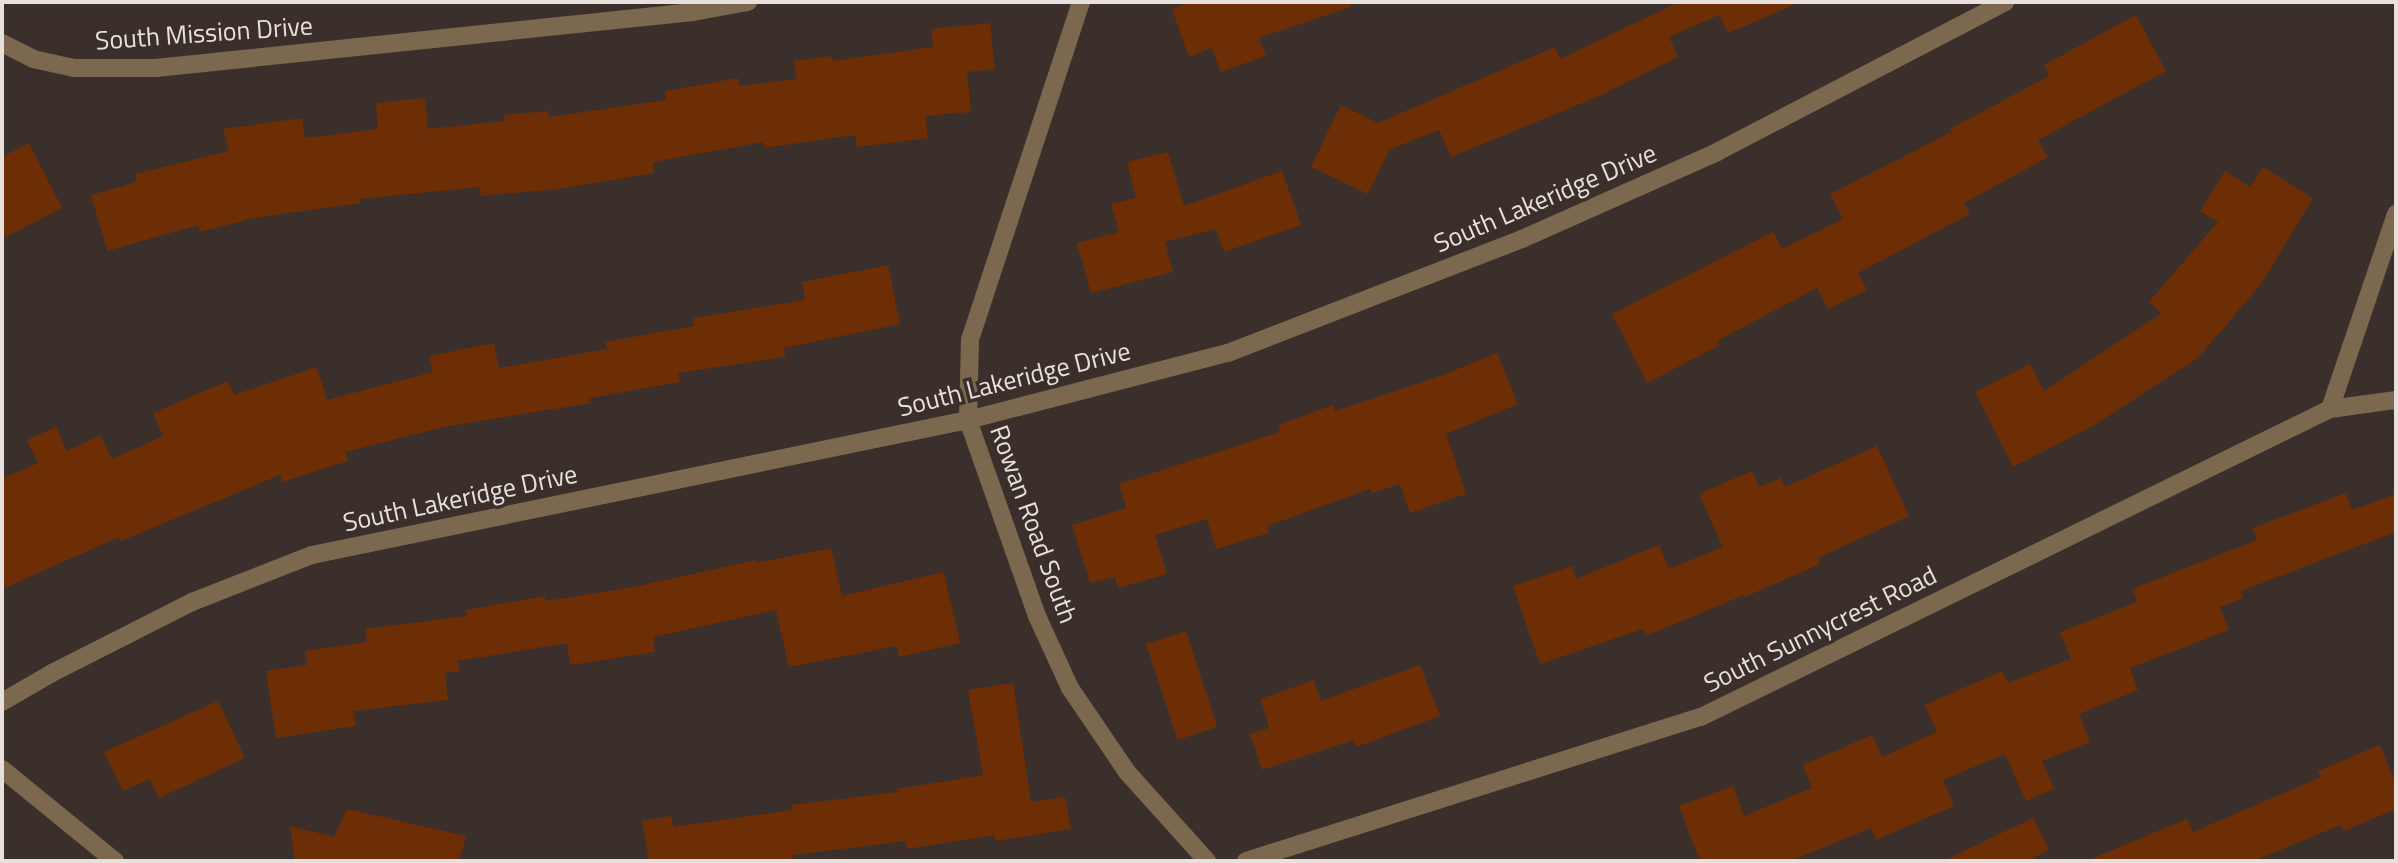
<!DOCTYPE html>
<html>
<head>
<meta charset="utf-8">
<style>
  body { margin:0 }
  #map { position:relative; width:2398px; height:863px; overflow:hidden; background:#3b2f2b; font-family:"Titillium Web",sans-serif }
  div>[style] { position:absolute }
  .building>* { inset:0; background:#6d2e06; transform-origin:0 0 }
  .street>* { height:18px; margin:-9px; padding:0 9px; transform-origin:9px; border-radius:9px; background:#7b684e }
  span { translate:-50% -50%; white-space:nowrap; text-align:center; line-height:1.15; -webkit-text-stroke:7px #3b2f2b; paint-order:stroke }
  .street-label { font-size:26px; color:#e8e0dd }
  .frame { position:absolute; inset:0; border:4px solid #e8e0dd; pointer-events:none }
</style>
</head>
<body>
<div id="map">
  <div class="building">
    <i style="clip-path:polygon(1191px 2px,1351px 2px,1351px 7px,1259px 38px,1266px 56px,1221px 72px,1212px 48px,1189px 57px,1172px 9px)"></i>
    <i style="clip-path:polygon(1679px 2px,1801px 2px,1728px 33px,1719px 15px,1669px 37px,1678px 57px,1597px 97px,1451px 157px,1439px 130px,1389px 150px,1368px 194px,1311px 167px,1341px 105px,1378px 123px,1555px 47px,1560px 59px)"></i>
    <i style="clip-path:polygon(2136px 15px,2166px 71px,2038px 140px,2048px 157px,1964px 203px,1970px 214px,1858px 273px,1867px 290px,1828px 309px,1817px 288px,1717px 341px,1720px 345px,1647px 383px,1612px 314px,1773px 232px,1782px 249px,1843px 219px,1830px 194px,1952px 132px,1950px 129px,2049px 76px,2044px 65px)"></i>
    <i style="clip-path:polygon(990px 23px,995px 69px,967px 72px,971px 112px,925px 116px,928px 138px,857px 147px,855px 135px,764px 148px,763px 142px,653px 162px,654px 173px,558px 189px,481px 196px,480px 187px,359px 199px,360px 203px,254px 218px,200px 232px,198px 225px,107px 251px,91px 195px,137px 182px,135px 174px,229px 151px,223px 129px,302px 118px,305px 138px,378px 129px,376px 103px,425px 98px,428px 129px,505px 121px,504px 115px,548px 111px,549px 117px,666px 100px,665px 91px,738px 78px,739px 86px,797px 79px,794px 61px,832px 56px,833px 61px,933px 47px,931px 29px)"></i>
    <i style="clip-path:polygon(29px 143px,62px 208px,2px 239px,2px 157px)"></i>
    <i style="clip-path:polygon(1168px 152px,1184px 206px,1282px 171px,1301px 225px,1224px 252px,1216px 229px,1165px 242px,1173px 272px,1091px 293px,1077px 243px,1119px 232px,1111px 204px,1136px 198px,1127px 162px)"></i>
    <i style="clip-path:polygon(2263px 167px,2313px 198px,2261px 284px,2198px 358px,2093px 426px,2013px 467px,1975px 392px,2030px 364px,2044px 391px,2162px 313px,2149px 302px,2218px 222px,2200px 211px,2225px 171px,2250px 187px)"></i>
    <i style="clip-path:polygon(888px 265px,900px 324px,784px 348px,785px 357px,678px 373px,680px 382px,590px 398px,591px 403px,444px 427px,345px 452px,348px 461px,282px 482px,280px 475px,121px 541px,119px 537px,2px 589px,2px 479px,38px 463px,27px 440px,56px 427px,67px 451px,100px 435px,112px 459px,163px 436px,153px 413px,228px 381px,234px 395px,317px 367px,327px 400px,433px 372px,429px 356px,494px 343px,499px 368px,607px 349px,605px 342px,694px 326px,693px 318px,805px 300px,802px 282px)"></i>
    <i style="clip-path:polygon(1497px 353px,1518px 404px,1446px 434px,1466px 494px,1410px 513px,1400px 484px,1372px 493px,1370px 489px,1267px 526px,1269px 533px,1216px 549px,1207px 519px,1155px 535px,1167px 574px,1118px 588px,1115px 577px,1090px 583px,1072px 525px,1126px 508px,1119px 484px,1280px 432px,1278px 425px,1333px 405px,1335px 411px,1443px 375px)"></i>
    <i style="clip-path:polygon(1877px 446px,1909px 516px,1818px 558px,1820px 564px,1745px 597px,1744px 595px,1646px 636px,1643px 629px,1540px 664px,1513px 586px,1572px 566px,1576px 579px,1659px 545px,1669px 569px,1723px 547px,1699px 494px,1752px 471px,1759px 487px,1781px 478px,1785px 487px)"></i>
    <i style="clip-path:polygon(2346px 493px,2352px 510px,2396px 494px,2396px 532px,2241px 591px,2243px 598px,2220px 607px,2229px 630px,2130px 668px,2138px 690px,2079px 714px,2090px 742px,2042px 761px,2054px 789px,2026px 801px,2005px 754px,1943px 780px,1954px 806px,1876px 840px,1871px 828px,1790px 861px,1700px 861px,1679px 806px,1733px 786px,1744px 816px,1812px 788px,1803px 765px,1872px 735px,1882px 757px,1937px 732px,1925px 705px,2002px 671px,2008px 683px,2071px 659px,2060px 632px,2137px 602px,2132px 589px,2257px 540px,2253px 528px)"></i>
    <i style="clip-path:polygon(831px 548px,842px 596px,944px 572px,960px 643px,899px 657px,897px 646px,789px 667px,776px 610px,653px 637px,655px 652px,570px 665px,567px 643px,458px 661px,460px 671px,445px 673px,448px 700px,353px 711px,356px 726px,276px 738px,266px 671px,307px 665px,305px 651px,367px 642px,365px 629px,467px 616px,466px 610px,545px 596px,545px 601px,634px 587px,756px 560px,756px 563px)"></i>
    <i style="left:1186px;top:631px;width:101px;height:42px;rotate:72deg"></i>
    <i style="clip-path:polygon(1420px 665px,1440px 716px,1356px 747px,1354px 740px,1262px 770px,1250px 734px,1269px 728px,1261px 699px,1314px 680px,1321px 701px)"></i>
    <i style="clip-path:polygon(1013px 683px,1031px 802px,1065px 797px,1071px 829px,995px 841px,994px 835px,907px 849px,906px 841px,793px 855px,793px 861px,649px 861px,642px 821px,671px 816px,674px 827px,792px 810px,791px 805px,897px 792px,897px 789px,983px 775px,968px 690px)"></i>
    <i style="clip-path:polygon(218px 701px,245px 758px,159px 798px,150px 779px,123px 791px,104px 752px)"></i>
    <i style="clip-path:polygon(2380px 745px,2396px 784px,2396px 809px,2344px 831px,2341px 825px,2253px 861px,2086px 861px,2187px 819px,2193px 832px,2321px 777px,2318px 771px)"></i>
    <i style="clip-path:polygon(347px 809px,466px 836px,459px 861px,295px 861px,290px 826px,334px 837px)"></i>
    <i style="clip-path:polygon(2033px 818px,2049px 850px,2026px 861px,1943px 861px)"></i>
  </div>
  <div class="street">
    <i style="left:1081px;top:2px;width:355px;rotate:108.2deg"></i>
    <i style="left:970px;top:339px;width:81px;rotate:91.4deg"></i>
    <i style="left:968px;top:420px;width:208px;rotate:70.6deg"></i>
    <i style="left:1037px;top:616px;width:79px;rotate:65.4deg"></i>
    <i style="left:1070px;top:688px;width:102px;rotate:55.8deg"></i>
    <i style="left:1127px;top:772px;width:120px;rotate:48deg"></i>
    <i style="left:2px;top:43px;width:35px;rotate:27deg"></i>
    <i style="left:33px;top:59px;width:42px;rotate:12.4deg"></i>
    <i style="left:74px;top:68px;width:82px"></i>
    <i style="left:156px;top:68px;width:540px;rotate:-5.95deg"></i>
    <i style="left:693px;top:12px;width:56px;rotate:-10.3deg"></i>
    <i style="left:2330px;top:409px;width:206px;rotate:-71.3deg"></i>
    <i style="left:2px;top:702px;width:58px;rotate:-30.1deg"></i>
    <i style="left:52px;top:673px;width:157px;rotate:-26.9deg"></i>
    <i style="left:192px;top:602px;width:129px;rotate:-21.4deg"></i>
    <i style="left:312px;top:555px;width:670px;rotate:-11.63deg"></i>
    <i style="left:968px;top:420px;width:268px;rotate:-14.5deg"></i>
    <i style="left:1228px;top:353px;width:315px;rotate:-21.2deg"></i>
    <i style="left:1522px;top:239px;width:214px;rotate:-24deg"></i>
    <i style="left:1717px;top:152px;width:325px;rotate:-27.5deg"></i>
    <i style="left:2px;top:769px;width:146px;rotate:39.2deg"></i>
    <i style="left:1246px;top:861px;width:477px;rotate:-17.6deg"></i>
    <i style="left:1701px;top:717px;width:700px;rotate:-26.09deg"></i>
    <i style="left:2330px;top:409px;width:67px;rotate:-7.8deg"></i>
  </div>
  <div class="street-label">
    <span style="left:204px;top:33px;rotate:-4deg">South Mission Drive</span>
    <span style="left:1545px;top:198px;rotate:-23deg">South Lakeridge Drive</span>
    <span style="left:1014px;top:379px;rotate:-14deg">South Lakeridge Drive</span>
    <span style="left:460px;top:498px;rotate:-12deg">South Lakeridge Drive</span>
    <span style="left:1034px;top:524px;rotate:70deg">Rowan Road South</span>
    <span style="left:1820px;top:629px;rotate:-26deg">South Sunnycrest Road</span>
  </div>
  <div class="frame"></div>
</div>
</body>
</html>
